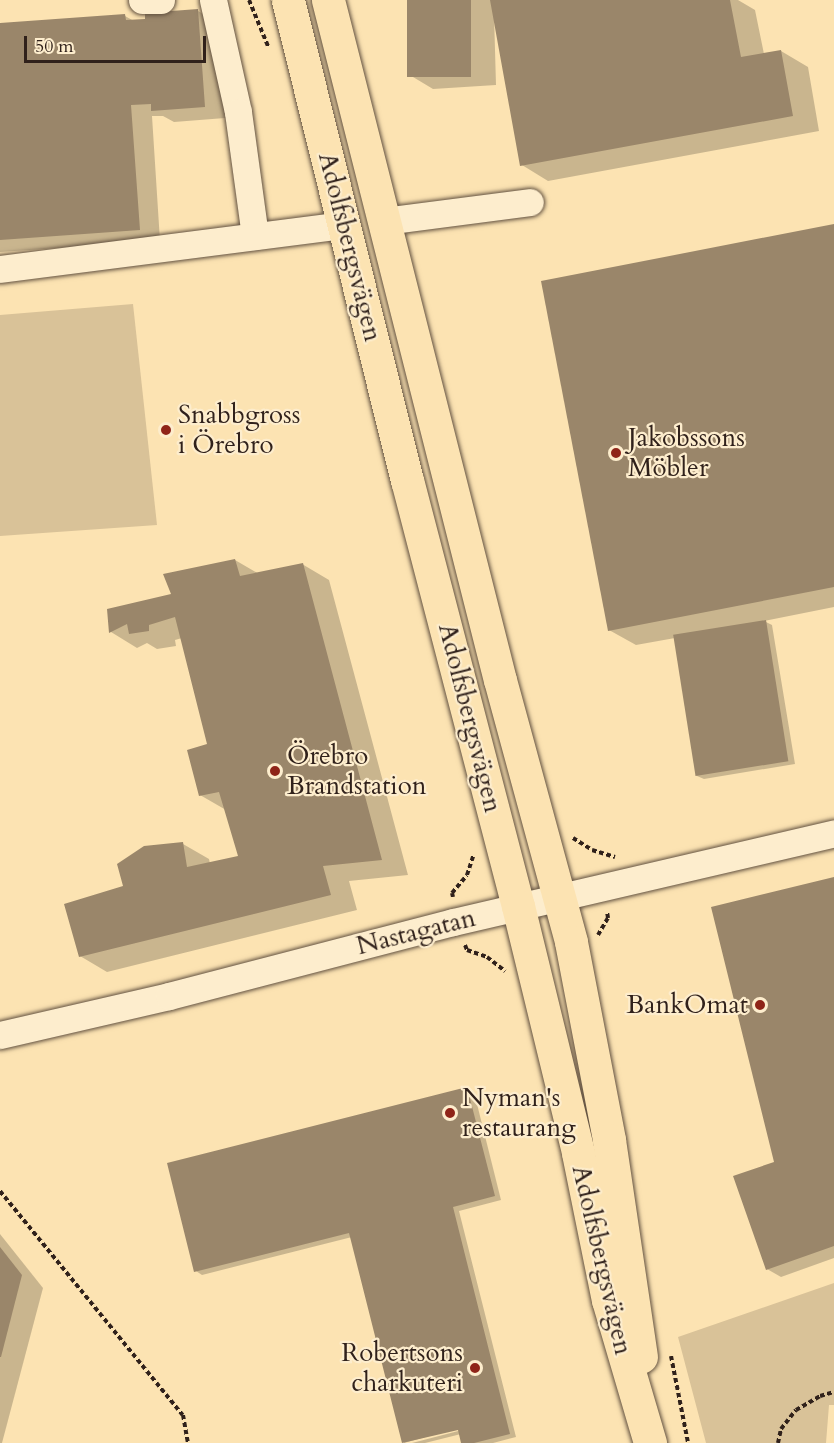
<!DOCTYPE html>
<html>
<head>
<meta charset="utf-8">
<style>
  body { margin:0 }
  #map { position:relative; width:834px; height:1443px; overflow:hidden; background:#fce3b2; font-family:Cardo,serif }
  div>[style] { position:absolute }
  .green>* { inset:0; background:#d9c298 }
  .shadow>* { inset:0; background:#0003 }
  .building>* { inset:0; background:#9a866a; transform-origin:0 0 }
  .path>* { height:4px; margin-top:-2px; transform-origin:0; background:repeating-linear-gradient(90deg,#30211b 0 4.5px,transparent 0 7.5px) }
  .roads { filter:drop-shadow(0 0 2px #635241) drop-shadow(0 0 2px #635241) }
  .minor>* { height:27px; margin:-13.5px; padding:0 13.5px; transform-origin:13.5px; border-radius:13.5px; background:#fdedcd }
  .major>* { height:33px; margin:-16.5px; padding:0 16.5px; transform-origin:16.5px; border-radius:16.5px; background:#fce3b2 }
  .dots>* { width:16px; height:16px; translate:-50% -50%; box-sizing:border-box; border:3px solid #fdedcd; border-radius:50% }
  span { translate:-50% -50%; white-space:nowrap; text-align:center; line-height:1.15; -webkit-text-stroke:4.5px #fdedcd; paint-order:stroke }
  .street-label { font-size:26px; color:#30211b }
  .poi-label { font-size:26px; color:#30211b }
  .left { translate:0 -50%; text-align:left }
  .right { translate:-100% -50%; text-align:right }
  .scale { position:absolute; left:24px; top:36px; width:182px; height:27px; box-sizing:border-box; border:3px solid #30211b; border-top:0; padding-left:8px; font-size:18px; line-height:21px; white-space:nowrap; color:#30211b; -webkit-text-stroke:4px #fdedcd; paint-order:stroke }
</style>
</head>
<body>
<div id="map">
  <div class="green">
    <i style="clip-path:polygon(133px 304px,157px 525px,0 536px,0 315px)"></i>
    <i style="clip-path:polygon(834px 1283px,834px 1405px,829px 1405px,826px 1443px,706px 1443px,678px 1337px)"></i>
  </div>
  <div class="shadow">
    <i style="clip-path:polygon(408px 0,738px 0,755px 10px,764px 54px,781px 51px,808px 67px,819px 131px,548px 181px,522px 165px,494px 14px,496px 85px,433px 89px,413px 77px)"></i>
    <i style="clip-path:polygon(198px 11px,219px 23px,225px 118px,174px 122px,163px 116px,152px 116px,160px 241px,0 252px,0 25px,125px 16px,134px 21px,146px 21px,146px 15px)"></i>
    <i style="clip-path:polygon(834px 226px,834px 607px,764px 621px,772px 625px,795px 764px,704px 779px,697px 776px,675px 638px,636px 645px,609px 630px)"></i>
    <i style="clip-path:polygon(235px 560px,259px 574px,302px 564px,329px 580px,408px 875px,349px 881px,357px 910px,107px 972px,80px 956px,125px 887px,183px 844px,209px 859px,210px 864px,240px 858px,226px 810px,200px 795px,209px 745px,182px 638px,175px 640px,176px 646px,157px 649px,147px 643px,137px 648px,111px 632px,108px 610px,173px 595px)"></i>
    <i style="clip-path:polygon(834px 879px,834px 1258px,781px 1277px,767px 1269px,776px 1163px)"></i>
    <i style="clip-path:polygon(467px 1089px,474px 1092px,501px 1200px,459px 1211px,516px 1437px,493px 1443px,463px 1443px,461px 1434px,425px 1443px,412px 1443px,466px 1429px,465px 1426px,404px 1443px,352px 1237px,202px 1275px,196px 1271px)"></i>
    <i style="clip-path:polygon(0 1234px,43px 1288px,2px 1443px,0 1443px)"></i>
  </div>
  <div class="building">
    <i style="left:407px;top:0;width:64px;height:77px"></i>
    <i style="clip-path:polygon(490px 0,730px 0,741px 57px,781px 50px,793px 116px,520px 166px)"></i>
    <i style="clip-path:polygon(198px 9px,205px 107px,151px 111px,151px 104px,131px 105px,140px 230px,0 240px,0 23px,125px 14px,126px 20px,145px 19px,145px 13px)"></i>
    <i style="clip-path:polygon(834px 224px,834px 587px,608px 631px,541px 281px)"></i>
    <i style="clip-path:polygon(235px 559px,240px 576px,303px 563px,382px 860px,323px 866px,331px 895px,79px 957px,64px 904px,123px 886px,117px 864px,144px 846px,183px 842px,187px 867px,238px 856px,219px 792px,199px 796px,187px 750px,207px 744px,175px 617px,149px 625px,149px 631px,129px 634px,127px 624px,109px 633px,107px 609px,171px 594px,163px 574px)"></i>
    <i style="left:766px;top:620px;width:143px;height:94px;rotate:81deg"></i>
    <i style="clip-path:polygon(834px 877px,834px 1246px,766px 1270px,733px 1176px,774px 1162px,711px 907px)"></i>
    <i style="clip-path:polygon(467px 1087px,495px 1196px,453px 1207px,510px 1434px,474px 1443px,461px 1443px,458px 1430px,402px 1443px,349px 1233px,194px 1272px,167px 1163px)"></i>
    <i style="clip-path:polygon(0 1247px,22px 1275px,1px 1357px,0 1357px)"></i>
  </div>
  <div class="path">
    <i style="left:249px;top:0;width:50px;rotate:67.6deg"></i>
    <i style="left:573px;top:838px;width:22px;rotate:32deg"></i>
    <i style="left:592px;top:850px;width:24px;rotate:17deg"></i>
    <i style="left:453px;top:897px;width:4px;rotate:-104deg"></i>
    <i style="left:452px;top:893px;width:23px;rotate:-50deg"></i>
    <i style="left:467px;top:875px;width:22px;rotate:-72deg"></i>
    <i style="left:598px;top:935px;width:20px;rotate:-60deg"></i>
    <i style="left:608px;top:918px;width:6px;rotate:-99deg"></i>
    <i style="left:465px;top:945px;width:5px;rotate:68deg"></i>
    <i style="left:467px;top:950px;width:21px;rotate:19deg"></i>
    <i style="left:487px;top:957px;width:23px;rotate:38deg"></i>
    <i style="left:0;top:1191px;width:289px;rotate:50.8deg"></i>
    <i style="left:183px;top:1415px;width:28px;rotate:80deg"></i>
    <i style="left:671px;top:1356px;width:89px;rotate:78.9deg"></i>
    <i style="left:778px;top:1443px;width:14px;rotate:-78deg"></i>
    <i style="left:781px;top:1429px;width:24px;rotate:-52deg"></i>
    <i style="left:796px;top:1410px;width:28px;rotate:-30deg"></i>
    <i style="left:820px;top:1396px;width:15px;rotate:-16deg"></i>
  </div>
  <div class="roads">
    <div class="minor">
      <i style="left:142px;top:0;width:19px"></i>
      <i style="left:213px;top:0;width:115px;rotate:77.4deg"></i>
      <i style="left:238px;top:112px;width:125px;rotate:82.2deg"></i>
      <i style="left:384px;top:221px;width:147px;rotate:-7.4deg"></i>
      <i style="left:0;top:269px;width:347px;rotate:-7.3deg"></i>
      <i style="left:0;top:1035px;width:173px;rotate:-13deg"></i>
      <i style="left:169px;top:996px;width:293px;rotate:-14.6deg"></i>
      <i style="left:453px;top:922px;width:391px;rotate:-13.1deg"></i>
    </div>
    <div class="major">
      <i style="left:288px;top:0;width:495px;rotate:76.1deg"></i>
      <i style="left:407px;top:480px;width:440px;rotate:75.4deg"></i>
      <i style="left:518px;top:906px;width:254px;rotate:76.3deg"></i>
      <i style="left:578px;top:1153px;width:150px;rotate:78.5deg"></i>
      <i style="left:608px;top:1300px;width:149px;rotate:73.6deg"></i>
      <i style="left:328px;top:0;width:701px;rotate:75.81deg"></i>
      <i style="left:500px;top:680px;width:271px;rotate:74.8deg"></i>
      <i style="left:571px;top:942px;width:202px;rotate:79.1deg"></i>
      <i style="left:609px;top:1140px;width:219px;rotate:81.6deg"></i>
    </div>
  </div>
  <div class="dots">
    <i style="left:166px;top:430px;background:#8f2418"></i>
    <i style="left:616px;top:453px;background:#8f2418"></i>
    <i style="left:275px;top:771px;background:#8f2418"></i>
    <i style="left:760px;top:1005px;background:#8f2418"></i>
    <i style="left:450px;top:1113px;background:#8f2418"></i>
    <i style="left:475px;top:1368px;background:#8f2418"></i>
  </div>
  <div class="street-label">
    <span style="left:350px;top:247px;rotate:76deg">Adolfsbergsvägen</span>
    <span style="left:470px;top:718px;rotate:76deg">Adolfsbergsvägen</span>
    <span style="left:416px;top:932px;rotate:-14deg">Nastagatan</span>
    <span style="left:602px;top:1260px;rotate:77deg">Adolfsbergsvägen</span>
  </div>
  <div class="poi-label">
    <span class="left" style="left:178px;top:430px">Snabbgross<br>i Örebro</span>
    <span class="left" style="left:628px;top:453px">Jakobssons<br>Möbler</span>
    <span class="left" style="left:287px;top:771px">Örebro<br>Brandstation</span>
    <span class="right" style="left:748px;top:1005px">BankOmat</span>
    <span class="left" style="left:462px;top:1113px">Nyman's<br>restaurang</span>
    <span class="right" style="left:463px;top:1368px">Robertsons<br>charkuteri</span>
  </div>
  <div class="scale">50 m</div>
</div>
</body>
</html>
